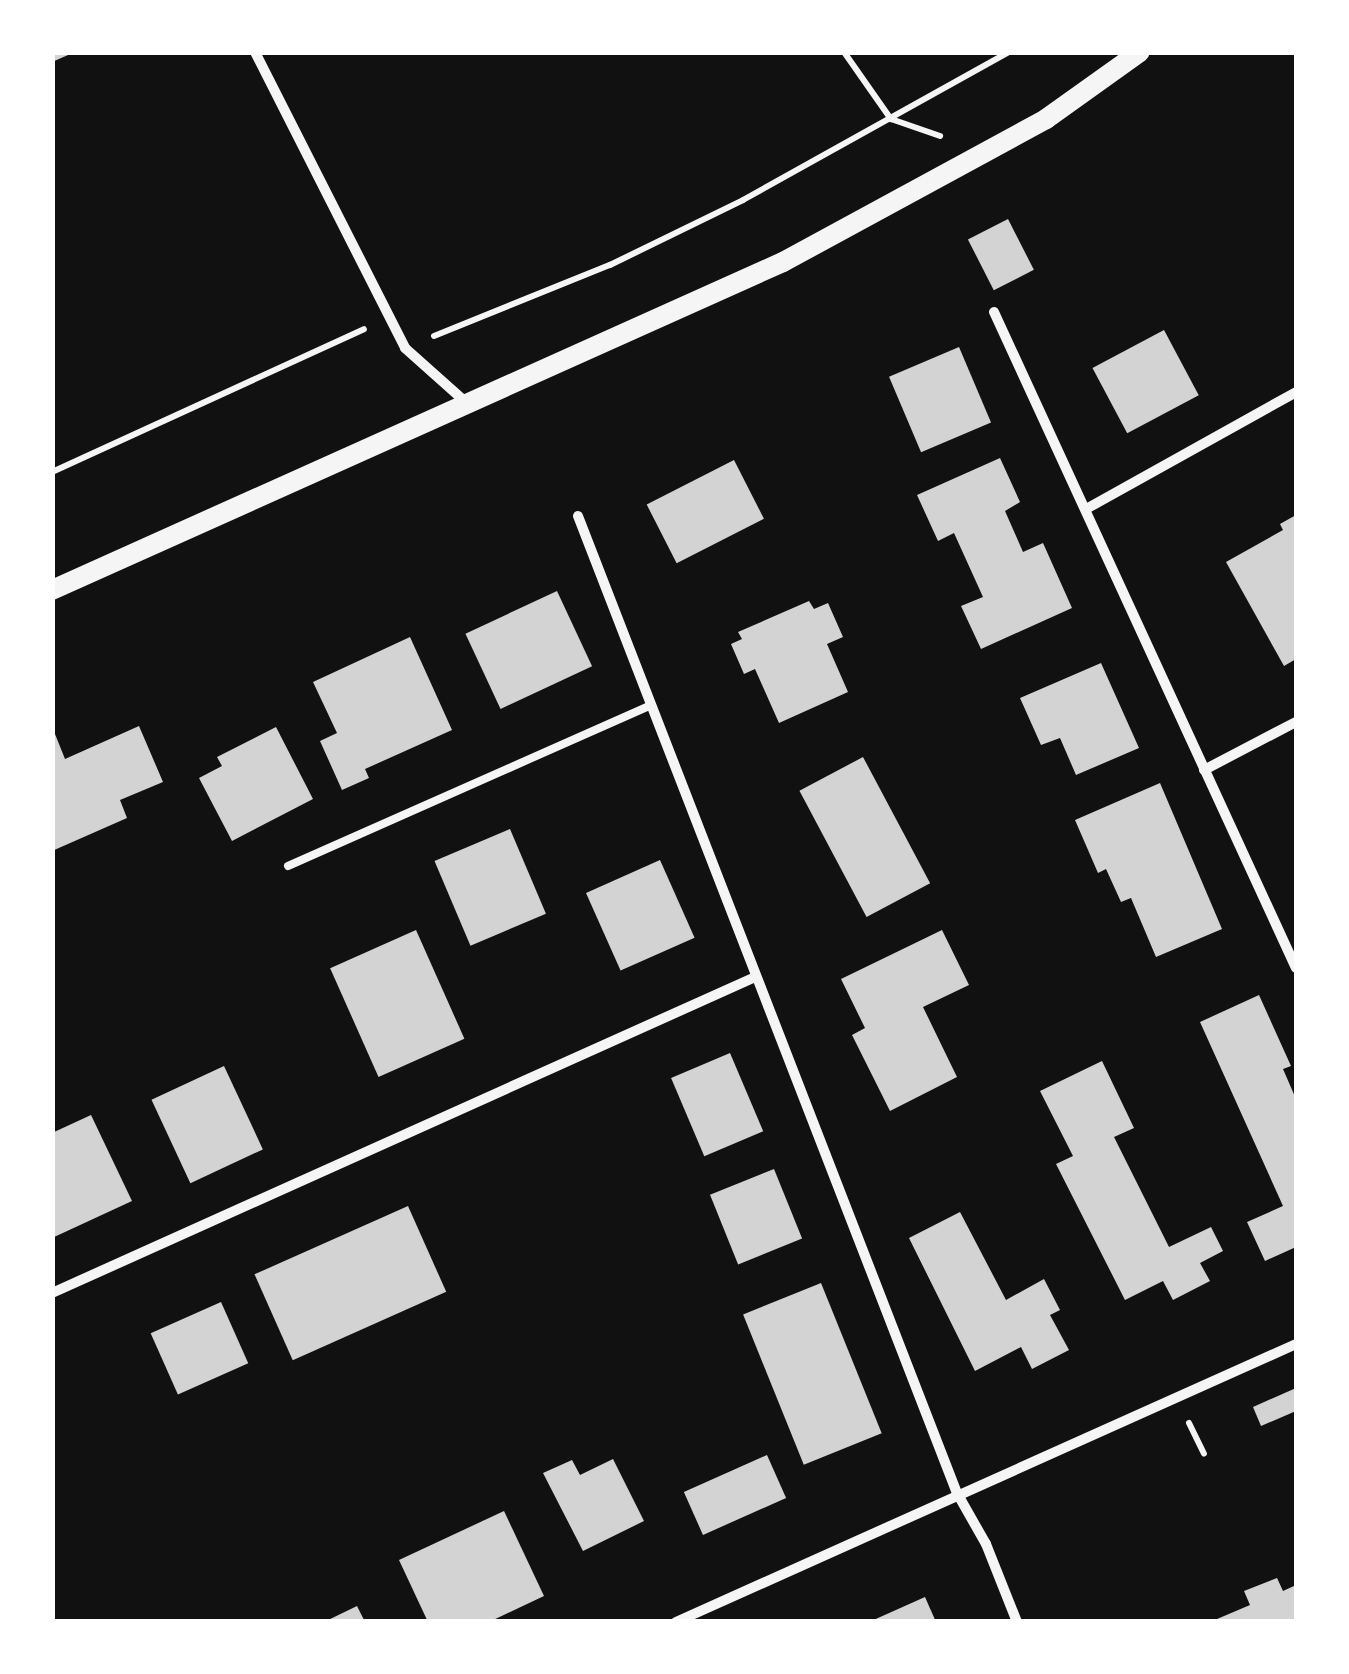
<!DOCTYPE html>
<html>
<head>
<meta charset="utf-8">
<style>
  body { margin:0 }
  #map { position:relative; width:1349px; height:1674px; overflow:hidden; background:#111; font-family:"Open Sans",sans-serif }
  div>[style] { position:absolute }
  .building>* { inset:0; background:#d3d3d3; transform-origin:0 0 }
  .path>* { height:6px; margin:-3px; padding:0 3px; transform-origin:3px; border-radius:3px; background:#f5f5f5 }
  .service>* { height:8px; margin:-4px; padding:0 4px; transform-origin:4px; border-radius:4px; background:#f5f5f5 }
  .minor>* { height:10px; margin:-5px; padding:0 5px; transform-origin:5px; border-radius:5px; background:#f5f5f5 }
  .secondary>* { height:20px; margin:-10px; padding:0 10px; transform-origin:10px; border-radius:10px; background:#f5f5f5 }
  span { translate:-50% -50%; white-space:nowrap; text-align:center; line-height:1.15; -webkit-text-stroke:10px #fff; paint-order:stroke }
  .frame { position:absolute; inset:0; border:55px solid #fff; pointer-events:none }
</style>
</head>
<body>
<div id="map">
  <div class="building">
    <i style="clip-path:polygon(52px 52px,75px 52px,52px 62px)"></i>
    <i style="left:1008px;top:219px;width:57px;height:45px;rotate:63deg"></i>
    <i style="left:1164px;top:330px;width:74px;height:81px;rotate:62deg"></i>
    <i style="left:959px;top:347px;width:82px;height:76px;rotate:67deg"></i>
    <i style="clip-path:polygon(1000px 458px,1020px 502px,1005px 511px,1023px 552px,1043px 543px,1072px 608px,981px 649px,961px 606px,983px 597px,954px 533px,938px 541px,917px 495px)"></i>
    <i style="left:734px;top:460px;width:66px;height:98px;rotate:63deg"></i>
    <i style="clip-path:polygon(1296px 515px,1296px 659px,1284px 666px,1226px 562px,1283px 530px,1280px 524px)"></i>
    <i style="left:557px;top:591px;width:83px;height:101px;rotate:65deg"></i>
    <i style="clip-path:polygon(809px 601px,814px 609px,828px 603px,843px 637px,827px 644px,848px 692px,779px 723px,755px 669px,744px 674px,731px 644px,742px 639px,738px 632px)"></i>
    <i style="clip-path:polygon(410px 637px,452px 730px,365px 769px,369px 778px,342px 790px,320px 741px,337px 733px,313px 682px)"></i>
    <i style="clip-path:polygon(1101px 663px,1139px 748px,1076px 775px,1060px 738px,1041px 745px,1020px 698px)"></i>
    <i style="clip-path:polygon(139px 726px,163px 782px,120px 800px,127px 818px,52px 851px,53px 729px,65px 759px)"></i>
    <i style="clip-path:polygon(276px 727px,313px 799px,232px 841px,199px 778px,222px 766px,217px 757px)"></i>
    <i style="left:863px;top:757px;width:143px;height:72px;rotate:62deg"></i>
    <i style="clip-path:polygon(1160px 783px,1222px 929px,1156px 957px,1131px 898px,1121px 902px,1106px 869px,1098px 873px,1075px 820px)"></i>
    <i style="left:510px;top:829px;width:92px;height:82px;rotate:67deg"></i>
    <i style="left:660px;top:860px;width:85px;height:81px;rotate:66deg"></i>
    <i style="left:416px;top:930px;width:119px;height:94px;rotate:66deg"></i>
    <i style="clip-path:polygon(942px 930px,969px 985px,923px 1007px,957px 1077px,890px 1111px,852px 1035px,865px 1028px,841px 979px)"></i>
    <i style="clip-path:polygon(1259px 995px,1291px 1066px,1283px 1069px,1296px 1099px,1296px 1247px,1265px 1261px,1247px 1222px,1283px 1206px,1200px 1022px)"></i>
    <i style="left:730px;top:1053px;width:85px;height:64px;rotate:67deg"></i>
    <i style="clip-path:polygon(1102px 1061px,1134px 1128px,1114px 1137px,1169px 1247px,1211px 1227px,1223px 1251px,1200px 1263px,1210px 1281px,1173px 1300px,1163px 1281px,1125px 1300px,1056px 1164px,1073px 1156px,1040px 1091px)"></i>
    <i style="left:224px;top:1066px;width:92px;height:80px;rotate:65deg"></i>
    <i style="clip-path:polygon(91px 1115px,132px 1201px,52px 1238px,52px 1133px)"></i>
    <i style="left:774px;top:1169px;width:75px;height:69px;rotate:68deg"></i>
    <i style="left:408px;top:1206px;width:94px;height:168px;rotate:66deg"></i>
    <i style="clip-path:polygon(960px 1212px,1006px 1300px,1044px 1279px,1060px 1310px,1050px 1315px,1069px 1350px,1032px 1369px,1021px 1347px,975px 1371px,909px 1238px)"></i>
    <i style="left:821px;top:1283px;width:162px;height:84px;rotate:68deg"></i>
    <i style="left:221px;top:1302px;width:67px;height:77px;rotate:66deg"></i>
    <i style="clip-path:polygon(1296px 1388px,1296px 1411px,1261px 1426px,1253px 1407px)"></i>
    <i style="left:767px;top:1455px;width:47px;height:91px;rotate:66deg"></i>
    <i style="clip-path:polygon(613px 1459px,644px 1521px,583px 1551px,543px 1473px,572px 1460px,580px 1475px)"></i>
    <i style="clip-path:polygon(504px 1511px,544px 1596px,489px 1622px,428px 1622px,399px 1560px)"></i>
    <i style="clip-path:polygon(1277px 1578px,1283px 1591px,1296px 1585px,1296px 1622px,1210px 1622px,1250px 1605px,1244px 1591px)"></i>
    <i style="clip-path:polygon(925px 1597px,936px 1622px,869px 1622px)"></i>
    <i style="clip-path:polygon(357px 1606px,365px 1622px,324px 1622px)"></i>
  </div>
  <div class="path">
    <i style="left:844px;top:52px;width:82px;rotate:55deg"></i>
    <i style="left:891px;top:119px;width:52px;rotate:19.1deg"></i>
    <i style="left:434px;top:336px;width:190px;rotate:-22deg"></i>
    <i style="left:610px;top:265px;width:148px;rotate:-26deg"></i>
    <i style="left:743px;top:200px;width:304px;rotate:-29.1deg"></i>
    <i style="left:52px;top:472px;width:343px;rotate:-24.6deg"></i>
    <i style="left:1189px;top:1423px;width:34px;rotate:64deg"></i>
  </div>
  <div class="service">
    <i style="left:288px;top:866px;width:395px;rotate:-23.9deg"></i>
  </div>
  <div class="minor">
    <i style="left:255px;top:52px;width:332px;rotate:63.1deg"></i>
    <i style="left:405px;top:348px;width:86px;rotate:41.7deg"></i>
    <i style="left:994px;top:312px;width:722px;rotate:65.28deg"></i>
    <i style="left:1086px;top:509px;width:240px;rotate:-29.1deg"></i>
    <i style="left:578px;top:516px;width:1048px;rotate:68.8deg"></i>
    <i style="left:957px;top:1493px;width:59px;rotate:60.4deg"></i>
    <i style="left:986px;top:1544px;width:84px;rotate:68.3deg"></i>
    <i style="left:1204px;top:770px;width:104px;rotate:-27.6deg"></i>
    <i style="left:52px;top:1293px;width:771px;rotate:-24.2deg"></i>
    <i style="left:676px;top:1622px;width:679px;rotate:-24.15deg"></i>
  </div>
  <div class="secondary">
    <i style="left:52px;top:590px;width:801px;rotate:-24.17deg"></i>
    <i style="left:783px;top:262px;width:299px;rotate:-28.5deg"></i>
    <i style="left:1046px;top:119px;width:115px;rotate:-35.5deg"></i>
  </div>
  <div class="frame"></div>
</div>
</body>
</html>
